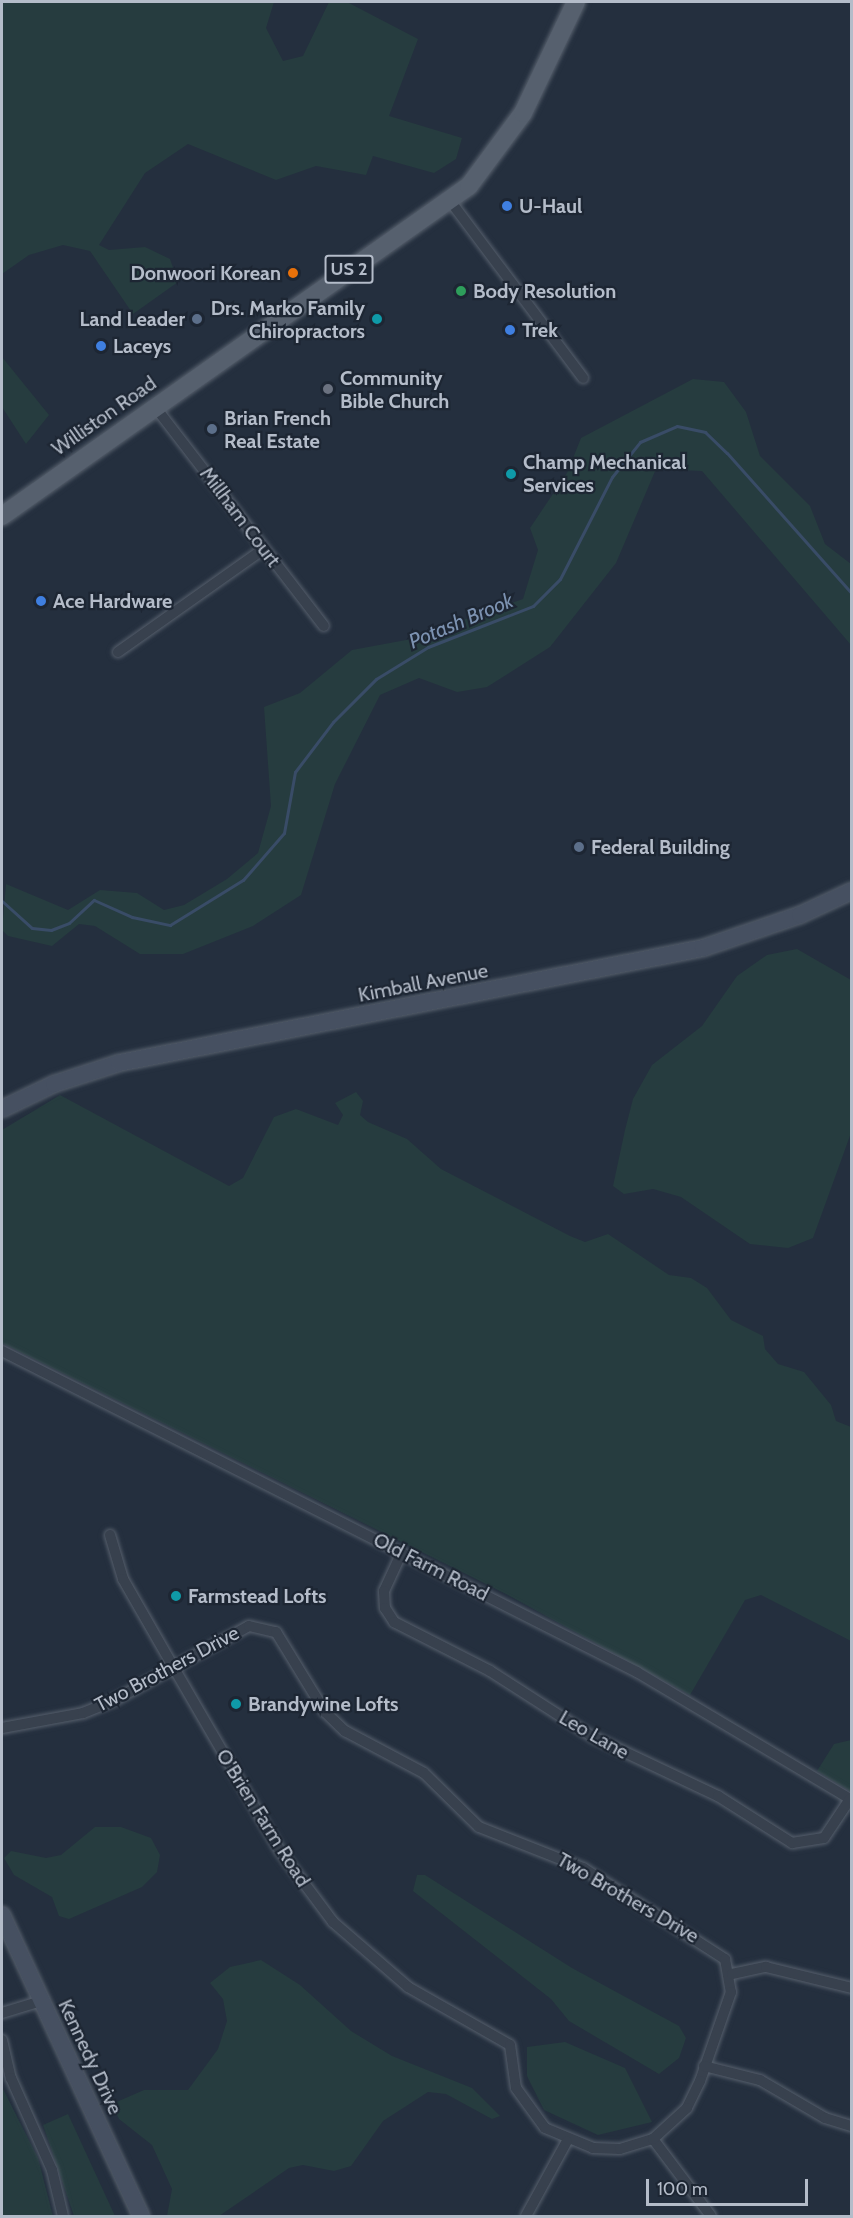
<!DOCTYPE html>
<html>
<head>
<meta charset="utf-8">
<style>
  body { margin:0 }
  #map { position:relative; width:853px; height:2218px; overflow:hidden; background:#242f3e; font-family:Cabin,sans-serif }
  div>[style] { position:absolute }
  .green>* { inset:0; background:#263c3f }
  .stream>* { height:3px; margin:-1.5px; padding:0 1.5px; transform-origin:1.5px; border-radius:1.5px; background:#394c67 }
  .roads { filter:drop-shadow(0 0 2px #565f6c) drop-shadow(0 0 2px #565f6c) }
  .street>* { height:10px; margin:-5px; padding:0 5px; transform-origin:5px; border-radius:5px; background:#38414e }
  .secondary>* { height:16px; margin:-8px; padding:0 8px; transform-origin:8px; border-radius:8px; background:#465061 }
  .primary>* { height:18px; margin:-9px; padding:0 9px; transform-origin:9px; border-radius:9px; background:#56606e }
  .dots>* { width:16px; height:16px; translate:-50% -50%; box-sizing:border-box; border:3px solid #1d2633; border-radius:50% }
  span { translate:-50% -50%; white-space:nowrap; text-align:center; line-height:1.15; -webkit-text-stroke:4.5px #1d2633; paint-order:stroke }
  .shield-label span { padding:2px 4px; background:#1d2633; border:2px solid; border-radius:4px; -webkit-text-stroke-width:0 }
  .shield-label { font-size:18px; color:#b4bcc9; font-weight:700 }
  .poi-label { font-size:20px; color:#b4bcc9; font-weight:700 }
  .left { translate:0 -50%; text-align:left }
  .right { translate:-100% -50%; text-align:right }
  .street-label { font-size:20px; color:#b4bcc9 }
  .water-label { font-size:21px; color:#7c92b1; font-style:italic }
  .frame { position:absolute; inset:0; border:3px solid #b4bcc9; pointer-events:none }
  .scale { position:absolute; left:646px; top:2179px; width:162px; height:27px; box-sizing:border-box; border:3px solid #b4bcc9; border-top:0; padding-left:8px; font-size:18px; line-height:21px; white-space:nowrap; color:#b4bcc9; -webkit-text-stroke:4px #1d2633; paint-order:stroke }
</style>
</head>
<body>
<div id="map">
  <div class="green">
    <i style="clip-path:polygon(2px 2px,274px 2px,266px 28px,283px 61px,303px 56px,329px 2px,347px 2px,418px 39px,389px 116px,462px 138px,456px 159px,434px 173px,373px 156px,366px 175px,316px 166px,276px 180px,188px 144px,145px 173px,99px 245px,109px 250px,145px 247px,170px 259px,178px 282px,133px 314px,90px 251px,63px 245px,29px 255px,2px 274px)"></i>
    <i style="clip-path:polygon(2px 357px,49px 415px,26px 444px,2px 407px)"></i>
    <i style="clip-path:polygon(693px 379px,724px 382px,746px 412px,760px 456px,810px 506px,825px 544px,851px 564px,851px 645px,702px 471px,656px 469px,616px 563px,550px 647px,487px 687px,457px 692px,419px 678px,380px 695px,335px 784px,301px 895px,253px 926px,183px 954px,140px 954px,95px 926px,79px 924px,52px 946px,8px 936px,2px 930px,6px 884px,68px 910px,100px 890px,137px 893px,164px 910px,184px 905px,227px 879px,258px 853px,271px 806px,264px 707px,300px 693px,352px 650px,406px 640px,523px 599px,538px 550px,530px 528px,567px 473px,581px 438px)"></i>
    <i style="clip-path:polygon(797px 949px,851px 980px,851px 1133px,813px 1238px,788px 1248px,750px 1244px,681px 1197px,653px 1189px,624px 1194px,613px 1186px,625px 1130px,633px 1099px,652px 1065px,702px 1026px,737px 976px,767px 955px)"></i>
    <i style="clip-path:polygon(356px 1092px,363px 1101px,360px 1115px,368px 1122px,407px 1139px,441px 1169px,570px 1236px,585px 1242px,608px 1234px,669px 1275px,691px 1278px,707px 1288px,731px 1320px,763px 1336px,765px 1349px,778px 1364px,804px 1372px,831px 1405px,836px 1421px,851px 1427px,851px 1641px,761px 1595px,745px 1600px,690px 1695px,508px 1595px,2px 1343px,2px 1130px,60px 1095px,229px 1186px,243px 1178px,274px 1117px,296px 1109px,338px 1125px,343px 1115px,335px 1103px)"></i>
    <i style="clip-path:polygon(851px 1740px,852px 1740px,851px 1792px,817px 1771px,834px 1744px)"></i>
    <i style="clip-path:polygon(95px 1827px,121px 1827px,151px 1838px,160px 1855px,157px 1872px,142px 1887px,69px 1919px,59px 1916px,52px 1897px,14px 1875px,4px 1858px,11px 1851px,46px 1858px,61px 1855px)"></i>
    <i style="clip-path:polygon(417px 1875px,425px 1875px,572px 1968px,679px 2026px,686px 2038px,679px 2058px,659px 2074px,569px 2021px,551px 1999px,413px 1891px)"></i>
    <i style="clip-path:polygon(261px 1960px,300px 1985px,351px 2031px,392px 2056px,472px 2088px,500px 2116px,492px 2119px,446px 2094px,428px 2092px,383px 2121px,351px 2166px,334px 2171px,303px 2165px,289px 2168px,219px 2216px,167px 2216px,172px 2189px,152px 2145px,119px 2119px,112px 2104px,144px 2090px,188px 2090px,218px 2049px,227px 2021px,223px 1999px,210px 1983px,230px 1967px)"></i>
    <i style="clip-path:polygon(565px 2042px,625px 2068px,652px 2122px,598px 2135px,544px 2110px,527px 2076px,527px 2047px)"></i>
    <i style="clip-path:polygon(2px 2087px,38px 2158px,53px 2216px,2px 2216px)"></i>
    <i style="clip-path:polygon(68px 2114px,115px 2216px,74px 2216px,43px 2125px)"></i>
  </div>
  <div class="stream">
    <i style="left:2px;top:901px;width:40px;rotate:42deg"></i>
    <i style="left:32px;top:928px;width:19px;rotate:6deg"></i>
    <i style="left:51px;top:930px;width:19px;rotate:-21deg"></i>
    <i style="left:69px;top:923px;width:34px;rotate:-43deg"></i>
    <i style="left:94px;top:900px;width:42px;rotate:24.1deg"></i>
    <i style="left:132px;top:917px;width:39px;rotate:12deg"></i>
    <i style="left:170px;top:925px;width:86px;rotate:-31.7deg"></i>
    <i style="left:243px;top:880px;width:62px;rotate:-48.9deg"></i>
    <i style="left:284px;top:833px;width:62px;rotate:-79.8deg"></i>
    <i style="left:295px;top:772px;width:63px;rotate:-52.8deg"></i>
    <i style="left:333px;top:722px;width:61px;rotate:-45deg"></i>
    <i style="left:376px;top:679px;width:61px;rotate:-31.6deg"></i>
    <i style="left:428px;top:647px;width:113px;rotate:-21.3deg"></i>
    <i style="left:533px;top:606px;width:38px;rotate:-45deg"></i>
    <i style="left:560px;top:579px;width:114px;rotate:-63deg"></i>
    <i style="left:612px;top:477px;width:45px;rotate:-51.3deg"></i>
    <i style="left:640px;top:442px;width:40px;rotate:-23.4deg"></i>
    <i style="left:677px;top:426px;width:29px;rotate:12deg"></i>
    <i style="left:705px;top:432px;width:30px;rotate:44deg"></i>
    <i style="left:727px;top:453px;width:188px;rotate:48.4deg"></i>
  </div>
  <div class="roads">
    <div class="street">
      <i style="left:451px;top:202px;width:220px;rotate:53.1deg"></i>
      <i style="left:156px;top:408px;width:275px;rotate:52.4deg"></i>
      <i style="left:118px;top:652px;width:176px;rotate:-35.3deg"></i>
      <i style="left:2px;top:1351px;width:712px;rotate:26.82deg"></i>
      <i style="left:637px;top:1672px;width:250px;rotate:30.8deg"></i>
      <i style="left:110px;top:1535px;width:46px;rotate:73.5deg"></i>
      <i style="left:123px;top:1579px;width:103px;rotate:60.2deg"></i>
      <i style="left:174px;top:1668px;width:211px;rotate:59.9deg"></i>
      <i style="left:280px;top:1851px;width:89px;rotate:53.3deg"></i>
      <i style="left:333px;top:1922px;width:99px;rotate:40.9deg"></i>
      <i style="left:408px;top:1987px;width:117px;rotate:29.6deg"></i>
      <i style="left:510px;top:2045px;width:43px;rotate:82.1deg"></i>
      <i style="left:516px;top:2088px;width:49px;rotate:54.1deg"></i>
      <i style="left:545px;top:2128px;width:52px;rotate:22.6deg"></i>
      <i style="left:593px;top:2148px;width:27px;rotate:2deg"></i>
      <i style="left:620px;top:2149px;width:34px;rotate:-17deg"></i>
      <i style="left:653px;top:2139px;width:96px;rotate:53deg"></i>
      <i style="left:402px;top:1552px;width:43px;rotate:114.8deg"></i>
      <i style="left:384px;top:1591px;width:17px;rotate:87deg"></i>
      <i style="left:385px;top:1608px;width:17px;rotate:57deg"></i>
      <i style="left:394px;top:1622px;width:108px;rotate:27deg"></i>
      <i style="left:490px;top:1671px;width:122px;rotate:32.7deg"></i>
      <i style="left:593px;top:1737px;width:138px;rotate:25.3deg"></i>
      <i style="left:718px;top:1796px;width:88px;rotate:32.4deg"></i>
      <i style="left:792px;top:1843px;width:32px;rotate:-9deg"></i>
      <i style="left:824px;top:1838px;width:47px;rotate:-56.3deg"></i>
      <i style="left:2px;top:1728px;width:82px;rotate:-10.5deg"></i>
      <i style="left:83px;top:1713px;width:32px;rotate:-22deg"></i>
      <i style="left:113px;top:1701px;width:155px;rotate:-28.9deg"></i>
      <i style="left:249px;top:1626px;width:28px;rotate:13deg"></i>
      <i style="left:276px;top:1632px;width:94px;rotate:58.5deg"></i>
      <i style="left:325px;top:1712px;width:28px;rotate:44deg"></i>
      <i style="left:345px;top:1731px;width:89px;rotate:28deg"></i>
      <i style="left:424px;top:1773px;width:77px;rotate:44.5deg"></i>
      <i style="left:479px;top:1827px;width:112px;rotate:21.5deg"></i>
      <i style="left:583px;top:1868px;width:169px;rotate:32.7deg"></i>
      <i style="left:725px;top:1959px;width:34px;rotate:80deg"></i>
      <i style="left:731px;top:1992px;width:94px;rotate:109.2deg"></i>
      <i style="left:700px;top:2081px;width:30px;rotate:116deg"></i>
      <i style="left:687px;top:2108px;width:46px;rotate:137.6deg"></i>
      <i style="left:732px;top:1974px;width:35px;rotate:-12deg"></i>
      <i style="left:766px;top:1967px;width:89px;rotate:13.7deg"></i>
      <i style="left:2px;top:2013px;width:41px;rotate:-17.1deg"></i>
      <i style="left:2px;top:2040px;width:39px;rotate:77deg"></i>
      <i style="left:11px;top:2078px;width:101px;rotate:66deg"></i>
      <i style="left:52px;top:2170px;width:47px;rotate:76.6deg"></i>
      <i style="left:704px;top:2066px;width:58px;rotate:14deg"></i>
      <i style="left:760px;top:2080px;width:75px;rotate:30.3deg"></i>
      <i style="left:825px;top:2118px;width:28px;rotate:17deg"></i>
      <i style="left:526px;top:2216px;width:85px;rotate:-61.3deg"></i>
    </div>
    <div class="secondary">
      <i style="left:2px;top:1109px;width:58px;rotate:-25.7deg"></i>
      <i style="left:54px;top:1084px;width:68px;rotate:-17.9deg"></i>
      <i style="left:119px;top:1063px;width:595px;rotate:-11.14deg"></i>
      <i style="left:703px;top:948px;width:102px;rotate:-18.8deg"></i>
      <i style="left:800px;top:915px;width:57px;rotate:-24.8deg"></i>
      <i style="left:2px;top:1915px;width:332px;rotate:65.2deg"></i>
    </div>
    <div class="primary">
      <i style="left:2px;top:516px;width:572px;rotate:-35.25deg"></i>
      <i style="left:469px;top:186px;width:91px;rotate:-53.5deg"></i>
      <i style="left:523px;top:113px;width:123px;rotate:-64.5deg"></i>
    </div>
  </div>
  <div class="dots">
    <i style="left:507px;top:206px;background:#3f7fe0"></i>
    <i style="left:293px;top:273px;background:#e8710a"></i>
    <i style="left:461px;top:291px;background:#2e9e5b"></i>
    <i style="left:197px;top:319px;background:#5c6f8a"></i>
    <i style="left:377px;top:319px;background:#0f9aa8"></i>
    <i style="left:510px;top:330px;background:#3f7fe0"></i>
    <i style="left:101px;top:346px;background:#3f7fe0"></i>
    <i style="left:328px;top:389px;background:#6b7280"></i>
    <i style="left:212px;top:429px;background:#5c6f8a"></i>
    <i style="left:511px;top:474px;background:#0f9aa8"></i>
    <i style="left:41px;top:601px;background:#3f7fe0"></i>
    <i style="left:579px;top:847px;background:#5c6f8a"></i>
    <i style="left:176px;top:1596px;background:#0f9aa8"></i>
    <i style="left:236px;top:1704px;background:#0f9aa8"></i>
  </div>
  <div class="shield-label">
    <span style="left:349px;top:269px">US 2</span>
  </div>
  <div class="poi-label">
    <span class="left" style="left:519px;top:206px">U-Haul</span>
    <span class="right" style="left:281px;top:273px">Donwoori Korean</span>
    <span class="left" style="left:473px;top:291px">Body Resolution</span>
    <span class="right" style="left:365px;top:320px">Drs. Marko Family<br>Chiropractors</span>
    <span class="right" style="left:185px;top:319px">Land Leader</span>
    <span class="left" style="left:522px;top:330px">Trek</span>
    <span class="left" style="left:113px;top:346px">Laceys</span>
    <span class="left" style="left:340px;top:390px">Community<br>Bible Church</span>
    <span class="left" style="left:224px;top:430px">Brian French<br>Real Estate</span>
    <span class="left" style="left:523px;top:474px">Champ Mechanical<br>Services</span>
    <span class="left" style="left:53px;top:601px">Ace Hardware</span>
    <span class="left" style="left:591px;top:847px">Federal Building</span>
    <span class="left" style="left:188px;top:1596px">Farmstead Lofts</span>
    <span class="left" style="left:248px;top:1704px">Brandywine Lofts</span>
  </div>
  <div class="street-label">
    <span style="left:104px;top:416px;rotate:-35deg">Williston Road</span>
    <span style="left:240px;top:517px;rotate:53deg">Millham Court</span>
    <span style="left:423px;top:983px;rotate:-11deg">Kimball Avenue</span>
    <span style="left:431px;top:1567px;rotate:27deg">Old Farm Road</span>
    <span style="left:167px;top:1669px;rotate:-28deg">Two Brothers Drive</span>
    <span style="left:594px;top:1735px;rotate:30deg">Leo Lane</span>
    <span style="left:263px;top:1818px;rotate:58deg">O'Brien Farm Road</span>
    <span style="left:628px;top:1898px;rotate:30deg">Two Brothers Drive</span>
    <span style="left:90px;top:2057px;rotate:65deg">Kennedy Drive</span>
  </div>
  <div class="water-label">
    <span style="left:461px;top:621px;rotate:-23deg">Potash Brook</span>
  </div>
  <div class="frame"></div>
  <div class="scale">100 m</div>
</div>
</body>
</html>
